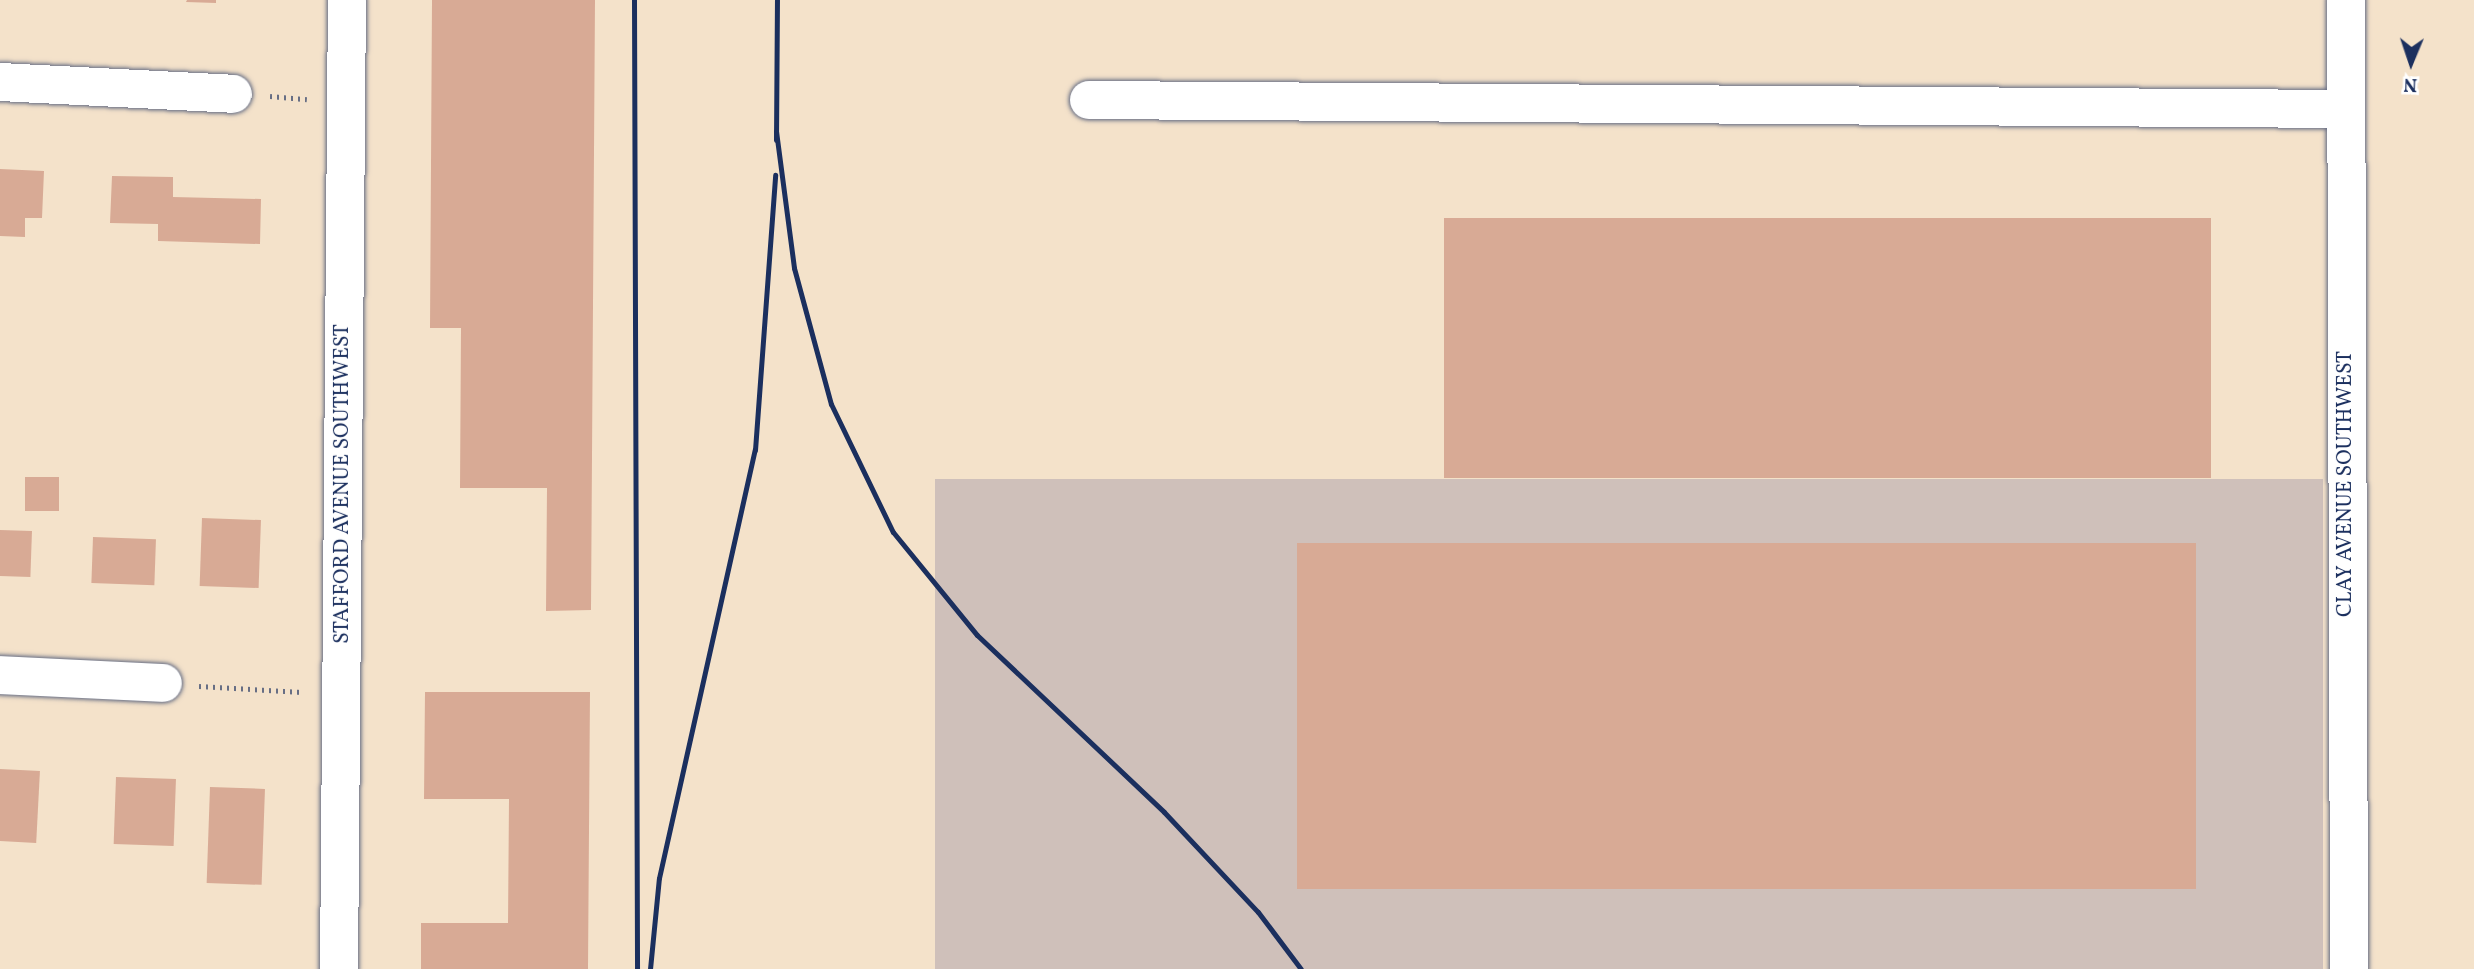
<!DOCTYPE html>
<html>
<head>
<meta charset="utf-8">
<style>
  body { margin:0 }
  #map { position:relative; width:2474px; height:969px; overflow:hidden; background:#f4e2ca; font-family:Vollkorn,serif }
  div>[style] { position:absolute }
  .industrial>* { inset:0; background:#cfc0ba; transform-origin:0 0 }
  .building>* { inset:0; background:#d8aa95; transform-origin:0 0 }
  .path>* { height:4.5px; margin-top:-2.25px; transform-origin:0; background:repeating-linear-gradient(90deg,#676e84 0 2px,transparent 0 7px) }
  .roads { filter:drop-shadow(0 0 2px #676e84) drop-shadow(0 0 2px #676e84) }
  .minor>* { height:38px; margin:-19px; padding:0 19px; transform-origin:19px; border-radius:19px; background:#fff }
  .rail>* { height:5px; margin:-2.5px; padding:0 2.5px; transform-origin:2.5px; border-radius:2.5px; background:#1b2f5e }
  span { translate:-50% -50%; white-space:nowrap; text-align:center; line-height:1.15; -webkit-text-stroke:7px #fff; paint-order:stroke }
  .street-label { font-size:21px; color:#1b2f5e }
  .north { position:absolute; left:2376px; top:28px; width:70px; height:70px; -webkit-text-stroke:5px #fff; paint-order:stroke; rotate:182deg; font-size:19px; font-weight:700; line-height:28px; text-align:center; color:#1b2f5e }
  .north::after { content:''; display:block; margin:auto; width:24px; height:32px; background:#1b2f5e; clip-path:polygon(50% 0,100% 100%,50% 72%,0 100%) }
</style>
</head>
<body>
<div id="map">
  <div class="industrial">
    <i style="left:935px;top:479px;width:1388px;height:490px"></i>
  </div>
  <div class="building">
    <i style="clip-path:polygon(187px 0,216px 0,216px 3px,186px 2px)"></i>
    <i style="clip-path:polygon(432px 0,595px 0,591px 610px,546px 611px,547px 488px,460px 488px,461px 328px,430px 328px)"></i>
    <i style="clip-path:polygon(0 169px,44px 171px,42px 218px,25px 218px,25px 237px,0 236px)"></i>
    <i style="clip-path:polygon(112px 176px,173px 177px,173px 197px,261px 199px,260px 244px,158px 241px,158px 224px,110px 223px)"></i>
    <i style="left:1444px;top:218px;width:767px;height:260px"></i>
    <i style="left:25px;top:477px;width:34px;height:34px"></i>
    <i style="left:202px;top:518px;width:59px;height:68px;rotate:2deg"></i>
    <i style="left:0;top:530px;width:32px;height:46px;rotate:2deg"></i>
    <i style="left:93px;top:537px;width:63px;height:46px;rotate:2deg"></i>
    <i style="left:1297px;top:543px;width:899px;height:346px"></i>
    <i style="clip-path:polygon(425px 692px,590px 692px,588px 969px,421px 969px,421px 923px,508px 923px,509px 799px,424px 799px)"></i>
    <i style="left:0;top:769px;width:40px;height:72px;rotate:3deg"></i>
    <i style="left:116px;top:777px;width:60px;height:67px;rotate:2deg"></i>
    <i style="left:210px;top:787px;width:55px;height:96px;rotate:2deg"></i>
  </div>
  <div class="path">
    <i style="left:270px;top:96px;width:37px;rotate:5deg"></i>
    <i style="left:199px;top:686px;width:103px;rotate:3.3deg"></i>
  </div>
  <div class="roads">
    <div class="minor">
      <i style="left:2346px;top:0;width:969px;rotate:89.82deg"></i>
      <i style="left:0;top:82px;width:233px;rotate:2.9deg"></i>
      <i style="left:1089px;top:100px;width:1255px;rotate:0.41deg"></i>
      <i style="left:0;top:675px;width:163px;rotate:2.8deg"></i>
      <i style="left:339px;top:969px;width:969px;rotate:-89.53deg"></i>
    </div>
  </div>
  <div class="rail">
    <i style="left:634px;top:0;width:969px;rotate:89.82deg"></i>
    <i style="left:776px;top:131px;width:138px;rotate:82.5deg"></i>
    <i style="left:794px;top:268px;width:141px;rotate:74.8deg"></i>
    <i style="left:831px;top:404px;width:142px;rotate:64.2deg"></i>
    <i style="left:893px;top:532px;width:133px;rotate:50.8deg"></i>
    <i style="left:977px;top:635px;width:257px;rotate:43.4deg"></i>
    <i style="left:1164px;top:812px;width:137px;rotate:46.8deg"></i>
    <i style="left:1258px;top:912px;width:71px;rotate:53deg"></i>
    <i style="left:776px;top:140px;width:140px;rotate:-89.6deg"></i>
    <i style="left:650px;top:969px;width:91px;rotate:-84.4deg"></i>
    <i style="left:659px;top:878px;width:439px;rotate:-77.4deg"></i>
    <i style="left:755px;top:450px;width:276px;rotate:-85.8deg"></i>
  </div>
  <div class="street-label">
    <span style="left:343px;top:484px;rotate:-90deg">STAFFORD AVENUE SOUTHWEST</span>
    <span style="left:2346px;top:484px;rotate:-90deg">CLAY AVENUE SOUTHWEST</span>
  </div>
  <div class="north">N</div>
</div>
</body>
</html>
